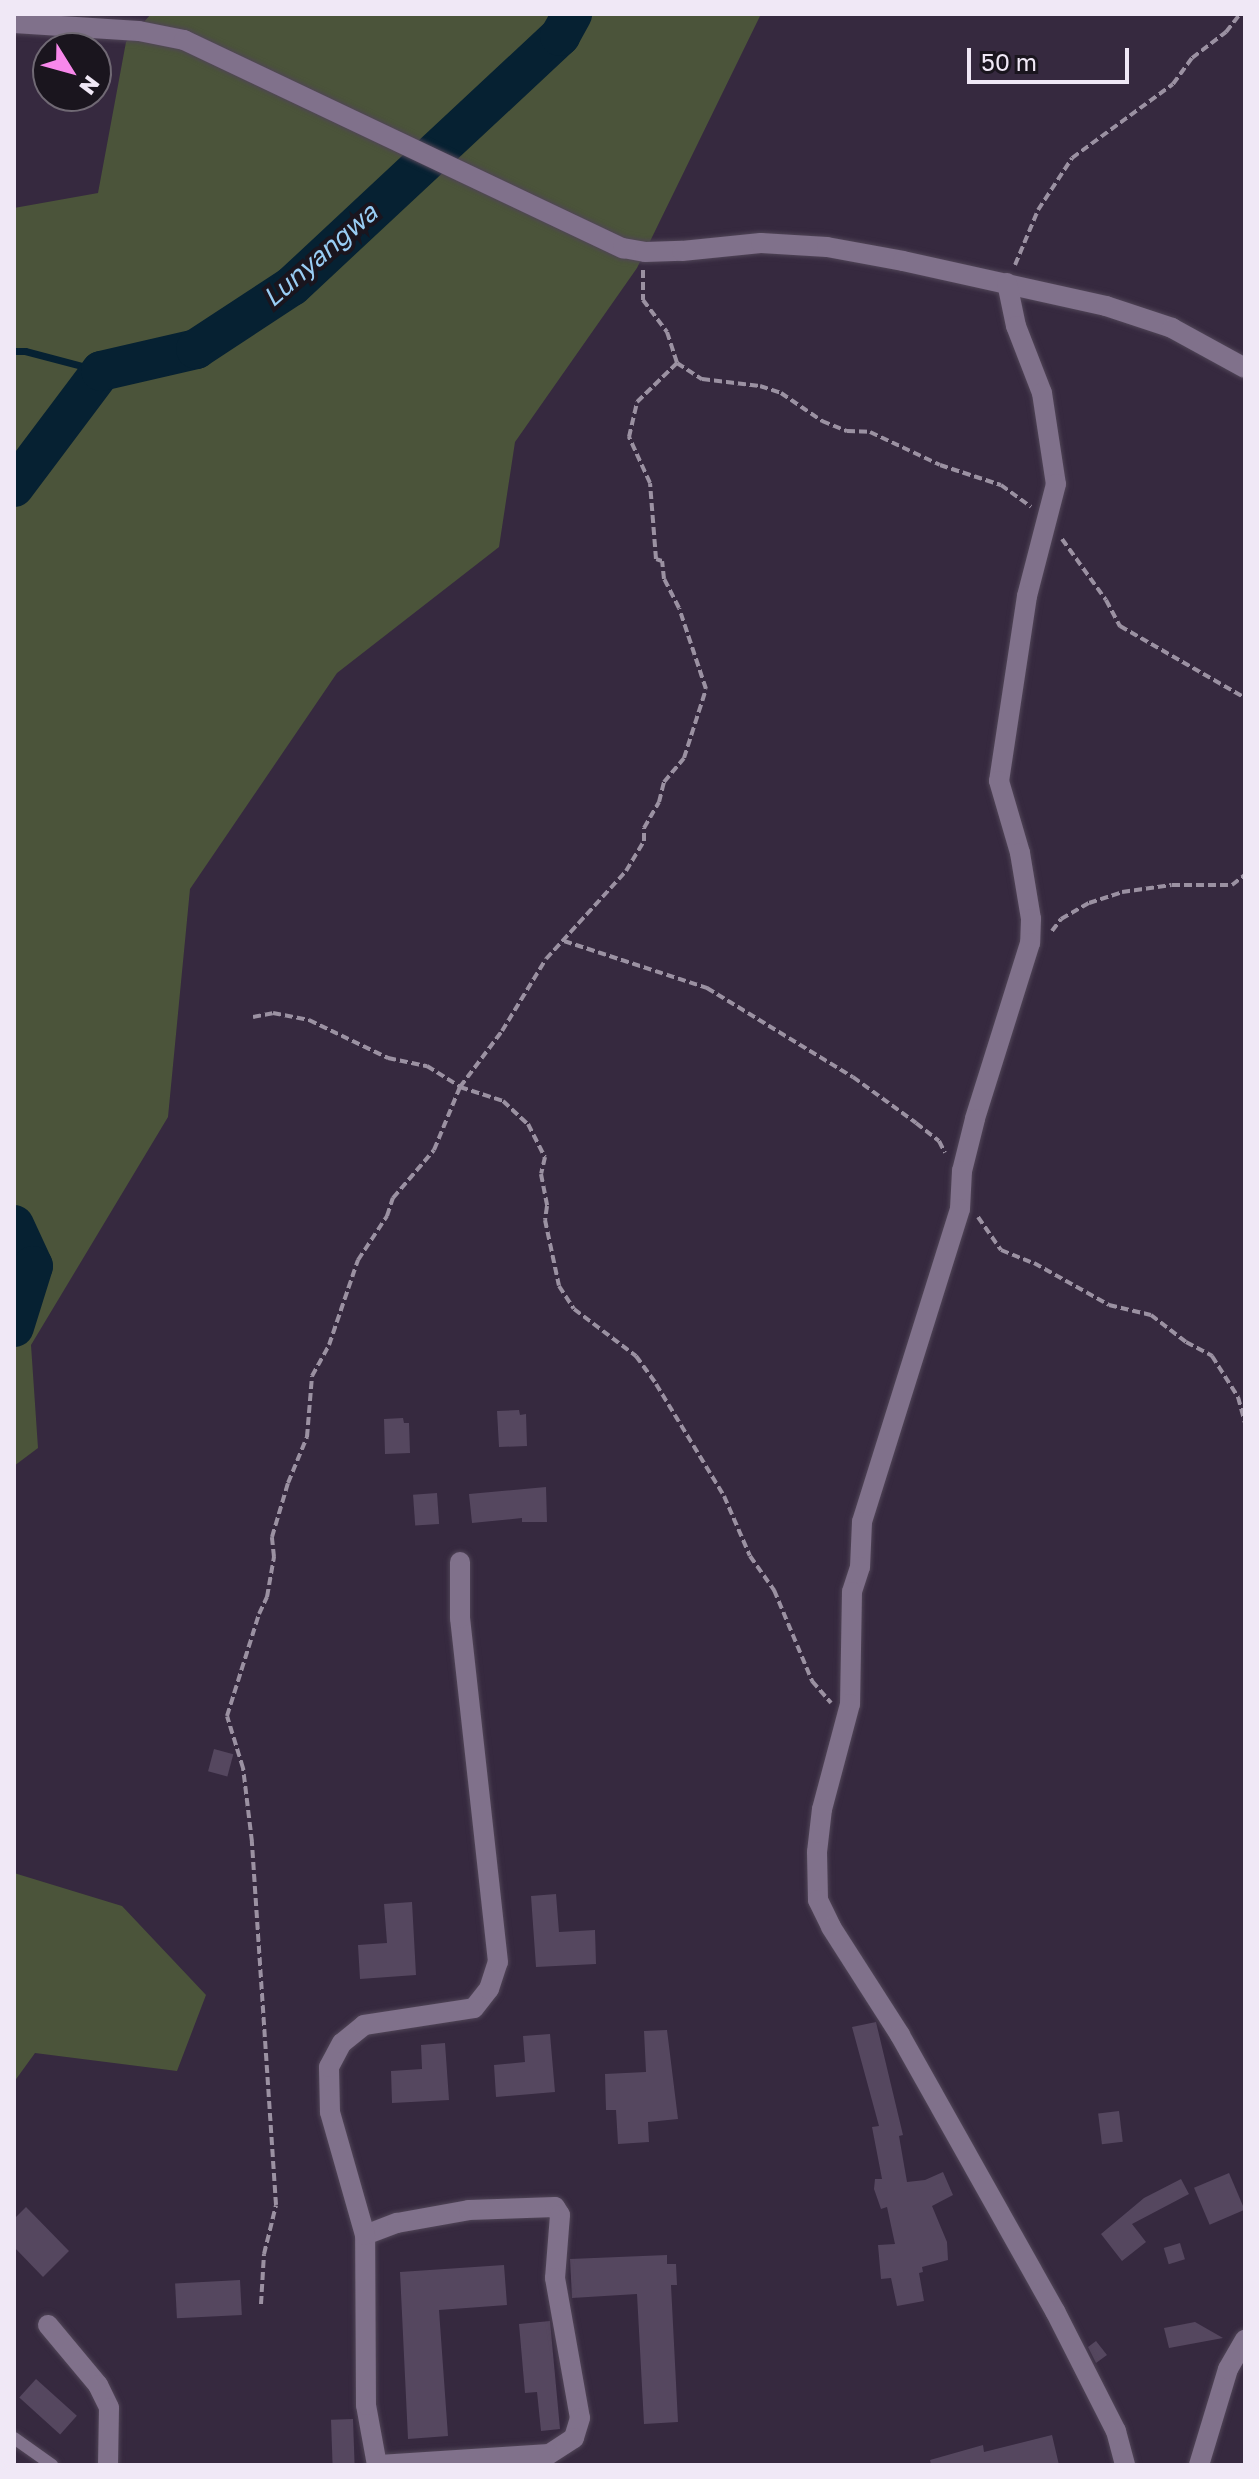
<!DOCTYPE html>
<html>
<head>
<meta charset="utf-8">
<style>
  body { margin:0 }
  #map { position:relative; width:1259px; height:2479px; overflow:hidden; background:#36293f; font-family:"Golos Text",sans-serif }
  div>[style] { position:absolute }
  .green>* { inset:0; background:#4b543a }
  .stream>* { height:7px; margin:-3.5px; padding:0 3.5px; transform-origin:3.5px; border-radius:3.5px; background:#062132 }
  .river>* { height:40px; margin:-20px; padding:0 20px; transform-origin:20px; border-radius:20px; background:#062132 }
  .building>* { inset:0; background:#55475f; transform-origin:0 0 }
  .path>* { height:4px; margin-top:-2px; transform-origin:0; background:repeating-linear-gradient(90deg,#9b91a2 0 8px,transparent 0 12px) }
  .roads { filter:drop-shadow(0 0 2px #504557) drop-shadow(0 0 2px #504557) }
  .lane>* { height:12px; margin:-6px; padding:0 6px; transform-origin:6px; border-radius:6px; background:#80718b }
  .street>* { height:20px; margin:-10px; padding:0 10px; transform-origin:10px; border-radius:10px; background:#80718b }
  span { translate:-50% -50%; white-space:nowrap; text-align:center; line-height:1.15; -webkit-text-stroke:8px #1a151e; paint-order:stroke }
  .water-label { font-size:26px; color:#99cdf4; font-style:italic }
  .frame { position:absolute; inset:0; border:16px solid #f0e8f6; pointer-events:none }
  .north { position:absolute; left:32px; top:32px; width:80px; height:80px; box-sizing:border-box; background:#1a151e; border:2px solid #706974; border-radius:50%; rotate:127deg; font-size:22px; font-weight:700; line-height:32px; text-align:center; color:#f0e8f6 }
  .north::after { content:''; display:block; margin:auto; width:28px; height:36px; background:#f888eb; clip-path:polygon(50% 0,100% 100%,50% 72%,0 100%) }
  .scale { position:absolute; left:967px; top:48px; width:162px; height:36px; box-sizing:border-box; border:4px solid #f0e8f6; border-top:0; padding-left:10px; font-size:24px; line-height:28px; white-space:nowrap; color:#f0e8f6; -webkit-text-stroke:6px #1a151e; paint-order:stroke }
</style>
</head>
<body>
<div id="map">
  <div class="green">
    <i style="clip-path:polygon(151px 14px,761px 14px,637px 268px,515px 442px,499px 547px,337px 673px,190px 889px,168px 1117px,31px 1345px,38px 1448px,14px 1466px,14px 208px,98px 193px,126px 42px)"></i>
    <i style="clip-path:polygon(14px 1873px,122px 1906px,206px 1995px,177px 2071px,35px 2053px,14px 2082px)"></i>
  </div>
  <div class="stream">
    <i style="left:14px;top:351px;width:11px"></i>
    <i style="left:25px;top:351px;width:79px;rotate:14.7deg"></i>
  </div>
  <div class="river">
    <i style="left:14px;top:487px;width:145px;rotate:-53.1deg"></i>
    <i style="left:101px;top:371px;width:98px;rotate:-13deg"></i>
    <i style="left:196px;top:349px;width:115px;rotate:-33.3deg"></i>
    <i style="left:292px;top:286px;width:367px;rotate:-43deg"></i>
    <i style="left:560px;top:36px;width:25px;rotate:-61deg"></i>
    <i style="left:14px;top:1225px;width:45px;rotate:65.1deg"></i>
    <i style="left:33px;top:1266px;width:64px;rotate:107.3deg"></i>
  </div>
  <div class="building">
    <i style="clip-path:polygon(519px 1410px,520px 1415px,526px 1414px,527px 1446px,499px 1447px,497px 1411px)"></i>
    <i style="clip-path:polygon(403px 1418px,404px 1423px,409px 1423px,410px 1453px,385px 1454px,384px 1419px)"></i>
    <i style="clip-path:polygon(546px 1487px,547px 1522px,522px 1522px,522px 1518px,472px 1523px,469px 1494px)"></i>
    <i style="left:437px;top:1493px;width:31px;height:24px;rotate:86deg"></i>
    <i style="left:214px;top:1749px;width:20px;height:23px;rotate:15deg"></i>
    <i style="clip-path:polygon(556px 1894px,559px 1932px,595px 1930px,596px 1964px,536px 1967px,531px 1896px)"></i>
    <i style="clip-path:polygon(412px 1902px,416px 1975px,360px 1979px,358px 1945px,387px 1943px,384px 1904px)"></i>
    <i style="clip-path:polygon(876px 2022px,903px 2135px,899px 2136px,907px 2182px,925px 2180px,943px 2172px,953px 2195px,932px 2206px,947px 2242px,948px 2260px,922px 2267px,923px 2272px,919px 2273px,924px 2301px,897px 2306px,891px 2278px,881px 2279px,878px 2245px,895px 2244px,887px 2207px,881px 2209px,874px 2189px,875px 2179px,882px 2179px,872px 2127px,879px 2126px,852px 2027px)"></i>
    <i style="clip-path:polygon(667px 2030px,678px 2119px,648px 2122px,649px 2142px,618px 2144px,616px 2110px,606px 2110px,605px 2074px,646px 2072px,644px 2031px)"></i>
    <i style="clip-path:polygon(550px 2034px,555px 2092px,496px 2097px,494px 2065px,525px 2062px,523px 2036px)"></i>
    <i style="clip-path:polygon(445px 2043px,449px 2100px,392px 2103px,391px 2071px,422px 2069px,421px 2045px)"></i>
    <i style="left:1119px;top:2111px;width:31px;height:21px;rotate:83deg"></i>
    <i style="left:1229px;top:2173px;width:40px;height:38px;rotate:67deg"></i>
    <i style="clip-path:polygon(1181px 2179px,1189px 2194px,1132px 2224px,1146px 2242px,1122px 2261px,1101px 2234px,1144px 2198px)"></i>
    <i style="clip-path:polygon(26px 2207px,69px 2251px,43px 2277px,14px 2247px,14px 2219px)"></i>
    <i style="left:1180px;top:2243px;width:17px;height:17px;rotate:73deg"></i>
    <i style="clip-path:polygon(667px 2255px,667px 2264px,676px 2264px,677px 2285px,671px 2285px,678px 2422px,644px 2424px,637px 2294px,572px 2298px,570px 2259px)"></i>
    <i style="clip-path:polygon(504px 2265px,507px 2305px,439px 2310px,448px 2436px,408px 2439px,400px 2272px)"></i>
    <i style="left:240px;top:2280px;width:35px;height:65px;rotate:87deg"></i>
    <i style="clip-path:polygon(550px 2321px,560px 2429px,541px 2431px,537px 2392px,525px 2393px,519px 2324px)"></i>
    <i style="clip-path:polygon(1195px 2322px,1223px 2338px,1169px 2348px,1164px 2328px)"></i>
    <i style="clip-path:polygon(1096px 2341px,1107px 2355px,1096px 2363px,1088px 2347px)"></i>
    <i style="left:36px;top:2379px;width:55px;height:25px;rotate:42deg"></i>
    <i style="left:353px;top:2419px;width:46px;height:22px;rotate:88deg"></i>
    <i style="clip-path:polygon(1052px 2435px,1059px 2465px,931px 2465px,930px 2460px,983px 2445px,984px 2452px)"></i>
  </div>
  <div class="path">
    <i style="left:1015px;top:265px;width:60px;rotate:-67.3deg"></i>
    <i style="left:1038px;top:210px;width:62px;rotate:-56.8deg"></i>
    <i style="left:1072px;top:158px;width:125px;rotate:-36.2deg"></i>
    <i style="left:1173px;top:84px;width:32px;rotate:-54deg"></i>
    <i style="left:1192px;top:58px;width:43px;rotate:-37.4deg"></i>
    <i style="left:1226px;top:32px;width:23px;rotate:-52deg"></i>
    <i style="left:643px;top:270px;width:30px;rotate:90deg"></i>
    <i style="left:643px;top:300px;width:40px;rotate:53deg"></i>
    <i style="left:667px;top:332px;width:33px;rotate:72deg"></i>
    <i style="left:677px;top:363px;width:30px;rotate:33deg"></i>
    <i style="left:702px;top:379px;width:58px;rotate:6.9deg"></i>
    <i style="left:760px;top:386px;width:22px;rotate:18deg"></i>
    <i style="left:781px;top:393px;width:50px;rotate:34.3deg"></i>
    <i style="left:822px;top:421px;width:27px;rotate:22deg"></i>
    <i style="left:847px;top:431px;width:23px;rotate:2deg"></i>
    <i style="left:870px;top:432px;width:77px;rotate:25.2deg"></i>
    <i style="left:940px;top:465px;width:64px;rotate:18.2deg"></i>
    <i style="left:1001px;top:485px;width:37px;rotate:36deg"></i>
    <i style="left:1062px;top:539px;width:75px;rotate:54.2deg"></i>
    <i style="left:1106px;top:600px;width:30px;rotate:62deg"></i>
    <i style="left:1120px;top:626px;width:144px;rotate:29.9deg"></i>
    <i style="left:1052px;top:931px;width:15px;rotate:-53deg"></i>
    <i style="left:1061px;top:919px;width:32px;rotate:-30deg"></i>
    <i style="left:1089px;top:903px;width:35px;rotate:-18deg"></i>
    <i style="left:1122px;top:892px;width:50px;rotate:-8deg"></i>
    <i style="left:1172px;top:885px;width:60px"></i>
    <i style="left:1232px;top:885px;width:16px;rotate:-38deg"></i>
    <i style="left:564px;top:941px;width:151px;rotate:18.2deg"></i>
    <i style="left:707px;top:988px;width:171px;rotate:31.4deg"></i>
    <i style="left:853px;top:1077px;width:78px;rotate:36.1deg"></i>
    <i style="left:916px;top:1123px;width:29px;rotate:38deg"></i>
    <i style="left:939px;top:1141px;width:13px;rotate:63deg"></i>
    <i style="left:253px;top:1017px;width:20px;rotate:-11deg"></i>
    <i style="left:273px;top:1013px;width:37px;rotate:11deg"></i>
    <i style="left:309px;top:1020px;width:88px;rotate:25.7deg"></i>
    <i style="left:388px;top:1058px;width:40px;rotate:12deg"></i>
    <i style="left:427px;top:1066px;width:39px;rotate:32deg"></i>
    <i style="left:460px;top:1087px;width:45px;rotate:18deg"></i>
    <i style="left:503px;top:1101px;width:34px;rotate:43deg"></i>
    <i style="left:528px;top:1124px;width:37px;rotate:63deg"></i>
    <i style="left:545px;top:1157px;width:17px;rotate:103deg"></i>
    <i style="left:541px;top:1174px;width:33px;rotate:79deg"></i>
    <i style="left:547px;top:1206px;width:14px;rotate:98deg"></i>
    <i style="left:545px;top:1220px;width:67px;rotate:78deg"></i>
    <i style="left:559px;top:1286px;width:27px;rotate:57deg"></i>
    <i style="left:574px;top:1309px;width:78px;rotate:37.2deg"></i>
    <i style="left:636px;top:1356px;width:34px;rotate:54deg"></i>
    <i style="left:656px;top:1384px;width:131px;rotate:58.7deg"></i>
    <i style="left:724px;top:1496px;width:65px;rotate:66.6deg"></i>
    <i style="left:750px;top:1556px;width:42px;rotate:54.8deg"></i>
    <i style="left:774px;top:1590px;width:99px;rotate:67.3deg"></i>
    <i style="left:812px;top:1681px;width:29px;rotate:49deg"></i>
    <i style="left:978px;top:1217px;width:40px;rotate:55.1deg"></i>
    <i style="left:1001px;top:1250px;width:35px;rotate:22deg"></i>
    <i style="left:1034px;top:1263px;width:86px;rotate:29.2deg"></i>
    <i style="left:1109px;top:1305px;width:43px;rotate:13.4deg"></i>
    <i style="left:1151px;top:1315px;width:44px;rotate:37.6deg"></i>
    <i style="left:1186px;top:1342px;width:30px;rotate:28deg"></i>
    <i style="left:1212px;top:1356px;width:49px;rotate:57.6deg"></i>
    <i style="left:1238px;top:1397px;width:27px;rotate:75deg"></i>
    <i style="left:261px;top:2304px;width:50px;rotate:-86.6deg"></i>
    <i style="left:264px;top:2254px;width:50px;rotate:-76.2deg"></i>
    <i style="left:276px;top:2205px;width:364px;rotate:-93.8deg"></i>
    <i style="left:252px;top:1842px;width:75px;rotate:-96.9deg"></i>
    <i style="left:243px;top:1768px;width:54px;rotate:-107.1deg"></i>
    <i style="left:227px;top:1716px;width:107px;rotate:-72.6deg"></i>
    <i style="left:259px;top:1614px;width:19px;rotate:-65deg"></i>
    <i style="left:267px;top:1597px;width:41px;rotate:-80.1deg"></i>
    <i style="left:274px;top:1557px;width:20px;rotate:-96deg"></i>
    <i style="left:272px;top:1537px;width:56px;rotate:-73.5deg"></i>
    <i style="left:288px;top:1483px;width:50px;rotate:-67.6deg"></i>
    <i style="left:307px;top:1437px;width:61px;rotate:-85.3deg"></i>
    <i style="left:312px;top:1376px;width:35px;rotate:-61deg"></i>
    <i style="left:329px;top:1345px;width:90px;rotate:-71.2deg"></i>
    <i style="left:358px;top:1260px;width:53px;rotate:-56.6deg"></i>
    <i style="left:387px;top:1216px;width:19px;rotate:-72deg"></i>
    <i style="left:393px;top:1198px;width:63px;rotate:-49.5deg"></i>
    <i style="left:434px;top:1150px;width:68px;rotate:-67.6deg"></i>
    <i style="left:460px;top:1087px;width:70px;rotate:-53.1deg"></i>
    <i style="left:502px;top:1031px;width:84px;rotate:-58.6deg"></i>
    <i style="left:546px;top:959px;width:119px;rotate:-47.7deg"></i>
    <i style="left:626px;top:871px;width:35px;rotate:-59deg"></i>
    <i style="left:644px;top:841px;width:13px;rotate:-90deg"></i>
    <i style="left:644px;top:828px;width:30px;rotate:-60deg"></i>
    <i style="left:659px;top:802px;width:21px;rotate:-76deg"></i>
    <i style="left:664px;top:782px;width:31px;rotate:-50deg"></i>
    <i style="left:684px;top:758px;width:72px;rotate:-72.3deg"></i>
    <i style="left:706px;top:689px;width:85px;rotate:-108.4deg"></i>
    <i style="left:679px;top:608px;width:33px;rotate:-117deg"></i>
    <i style="left:664px;top:579px;width:18px;rotate:-96deg"></i>
    <i style="left:662px;top:561px;width:6px;rotate:-162deg"></i>
    <i style="left:656px;top:559px;width:76px;rotate:-94.5deg"></i>
    <i style="left:650px;top:483px;width:51px;rotate:-114.5deg"></i>
    <i style="left:629px;top:437px;width:36px;rotate:-77deg"></i>
    <i style="left:637px;top:402px;width:56px;rotate:-44.3deg"></i>
  </div>
  <div class="roads">
    <div class="lane">
      <i style="left:14px;top:2438px;width:47px;rotate:35.4deg"></i>
    </div>
    <div class="street">
      <i style="left:14px;top:23px;width:125px;rotate:3.7deg"></i>
      <i style="left:139px;top:31px;width:46px;rotate:11.3deg"></i>
      <i style="left:184px;top:40px;width:486px;rotate:25.4deg"></i>
      <i style="left:623px;top:248px;width:22px;rotate:10deg"></i>
      <i style="left:645px;top:252px;width:37px;rotate:-2deg"></i>
      <i style="left:682px;top:251px;width:79px;rotate:-5.8deg"></i>
      <i style="left:761px;top:243px;width:66px;rotate:3.5deg"></i>
      <i style="left:827px;top:247px;width:77px;rotate:10.4deg"></i>
      <i style="left:903px;top:261px;width:208px;rotate:12.5deg"></i>
      <i style="left:1106px;top:306px;width:70px;rotate:18.4deg"></i>
      <i style="left:1172px;top:328px;width:83px;rotate:28.7deg"></i>
      <i style="left:1007px;top:283px;width:44px;rotate:78.2deg"></i>
      <i style="left:1016px;top:326px;width:72px;rotate:68.8deg"></i>
      <i style="left:1042px;top:393px;width:92px;rotate:81.3deg"></i>
      <i style="left:1056px;top:484px;width:116px;rotate:104.5deg"></i>
      <i style="left:1027px;top:596px;width:187px;rotate:98.6deg"></i>
      <i style="left:999px;top:781px;width:75px;rotate:73.7deg"></i>
      <i style="left:1020px;top:853px;width:67px;rotate:80.5deg"></i>
      <i style="left:1031px;top:919px;width:24px;rotate:92deg"></i>
      <i style="left:1030px;top:943px;width:184px;rotate:107.4deg"></i>
      <i style="left:975px;top:1119px;width:54px;rotate:104deg"></i>
      <i style="left:962px;top:1171px;width:38px;rotate:93deg"></i>
      <i style="left:960px;top:1209px;width:328px;rotate:107.4deg"></i>
      <i style="left:862px;top:1522px;width:45px;rotate:92.5deg"></i>
      <i style="left:860px;top:1567px;width:26px;rotate:108deg"></i>
      <i style="left:852px;top:1592px;width:112px;rotate:91deg"></i>
      <i style="left:850px;top:1704px;width:109px;rotate:104.9deg"></i>
      <i style="left:822px;top:1809px;width:43px;rotate:96.6deg"></i>
      <i style="left:817px;top:1852px;width:48px;rotate:88.8deg"></i>
      <i style="left:818px;top:1900px;width:30px;rotate:64deg"></i>
      <i style="left:831px;top:1927px;width:128px;rotate:57.4deg"></i>
      <i style="left:900px;top:2035px;width:317px;rotate:60.7deg"></i>
      <i style="left:1055px;top:2311px;width:135px;rotate:63.1deg"></i>
      <i style="left:1116px;top:2431px;width:35px;rotate:75deg"></i>
      <i style="left:365px;top:2235px;width:34px;rotate:-21deg"></i>
      <i style="left:397px;top:2223px;width:73px;rotate:-10.2deg"></i>
      <i style="left:469px;top:2210px;width:86px;rotate:-2deg"></i>
      <i style="left:555px;top:2207px;width:9px;rotate:58deg"></i>
      <i style="left:560px;top:2215px;width:63px;rotate:94.5deg"></i>
      <i style="left:555px;top:2278px;width:142px;rotate:79.9deg"></i>
      <i style="left:580px;top:2418px;width:21px;rotate:107deg"></i>
      <i style="left:574px;top:2438px;width:30px;rotate:147deg"></i>
      <i style="left:549px;top:2454px;width:170px;rotate:176.3deg"></i>
      <i style="left:48px;top:2325px;width:78px;rotate:50.2deg"></i>
      <i style="left:98px;top:2385px;width:25px;rotate:64deg"></i>
      <i style="left:109px;top:2408px;width:57px;rotate:91deg"></i>
      <i style="left:377px;top:2465px;width:61px;rotate:-100.4deg"></i>
      <i style="left:366px;top:2405px;width:170px;rotate:-90.3deg"></i>
      <i style="left:365px;top:2235px;width:128px;rotate:-105.9deg"></i>
      <i style="left:330px;top:2112px;width:45px;rotate:-91.3deg"></i>
      <i style="left:329px;top:2067px;width:27px;rotate:-62deg"></i>
      <i style="left:342px;top:2043px;width:28px;rotate:-39deg"></i>
      <i style="left:364px;top:2025px;width:111px;rotate:-8.8deg"></i>
      <i style="left:474px;top:2008px;width:24px;rotate:-52deg"></i>
      <i style="left:489px;top:1989px;width:28px;rotate:-72deg"></i>
      <i style="left:498px;top:1962px;width:346px;rotate:-96.3deg"></i>
      <i style="left:460px;top:1618px;width:56px;rotate:-90deg"></i>
      <i style="left:1199px;top:2465px;width:100px;rotate:-73.2deg"></i>
      <i style="left:1228px;top:2369px;width:34px;rotate:-60deg"></i>
    </div>
  </div>
  <div class="water-label">
    <span style="left:320px;top:255px;rotate:-41deg">Lunyangwa</span>
  </div>
  <div class="frame"></div>
  <div class="north">N</div>
  <div class="scale">50 m</div>
</div>
</body>
</html>
